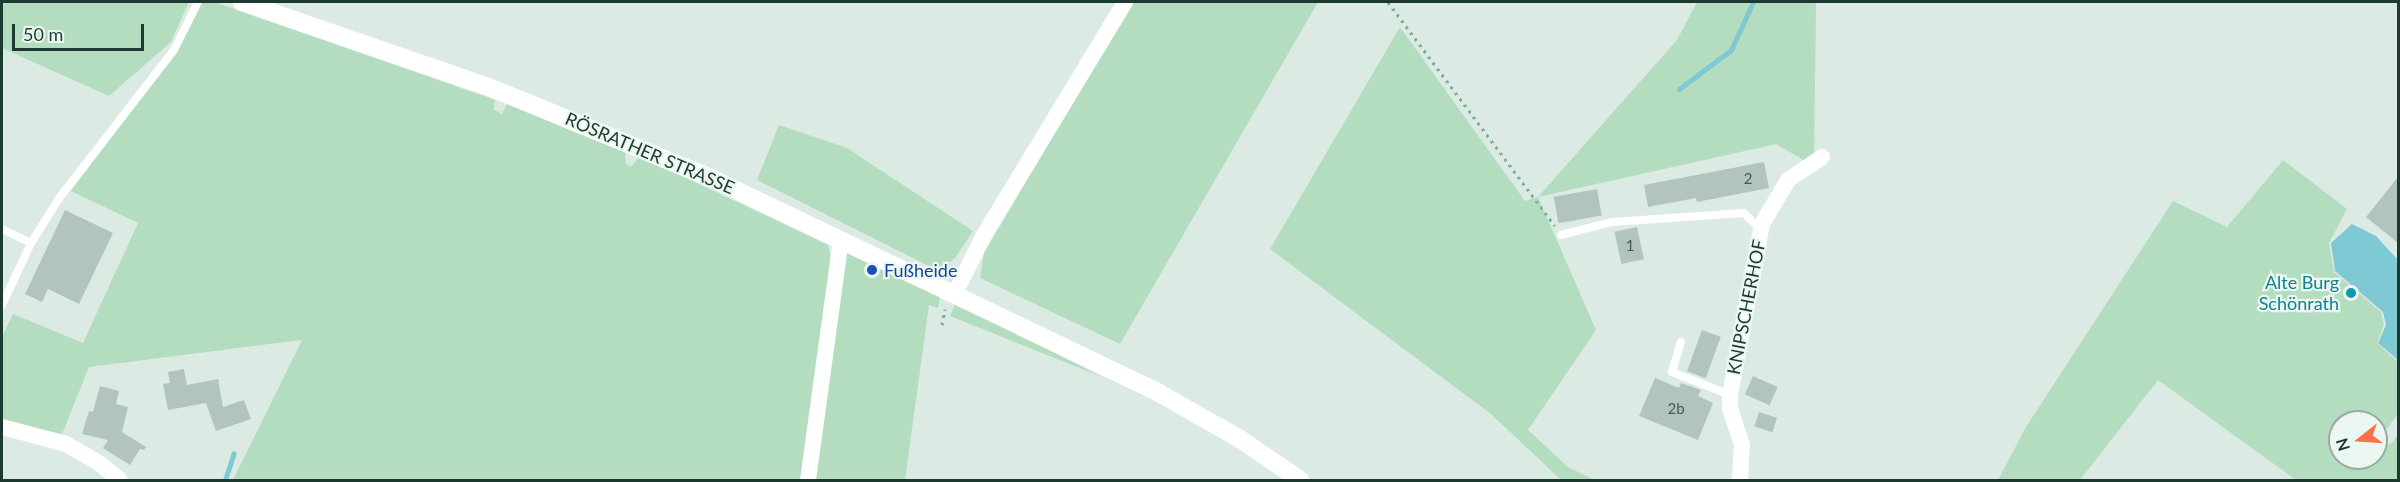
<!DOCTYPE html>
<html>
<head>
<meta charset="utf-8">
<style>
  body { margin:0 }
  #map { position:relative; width:2400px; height:482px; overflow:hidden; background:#dceae4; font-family:Lato,sans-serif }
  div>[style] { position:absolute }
  .green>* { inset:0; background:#b3ddbe }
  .water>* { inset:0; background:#7fc9d4 }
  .stream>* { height:5px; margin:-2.5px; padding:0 2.5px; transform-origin:2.5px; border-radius:2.5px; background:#7fc9d4 }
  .building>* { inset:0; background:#b2c5bc; transform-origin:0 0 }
  .path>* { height:3px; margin-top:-1.5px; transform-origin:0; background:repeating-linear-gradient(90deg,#7ab09e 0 3px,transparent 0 7.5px) }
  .service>* { height:8px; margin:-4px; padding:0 4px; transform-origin:4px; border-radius:4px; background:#fff }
  .minor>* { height:16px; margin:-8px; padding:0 8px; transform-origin:8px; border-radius:8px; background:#fff }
  .tertiary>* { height:18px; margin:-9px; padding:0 9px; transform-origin:9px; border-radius:9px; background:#fff }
  .dots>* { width:16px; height:16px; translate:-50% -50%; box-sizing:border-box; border:3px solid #edf7f1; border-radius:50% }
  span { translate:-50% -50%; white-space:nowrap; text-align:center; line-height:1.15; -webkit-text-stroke:4.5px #edf7f1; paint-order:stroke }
  .number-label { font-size:15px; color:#425d54 }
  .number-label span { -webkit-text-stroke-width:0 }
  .street-label { font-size:18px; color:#1d3a32 }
  .transit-label { font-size:18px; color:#164399 }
  .left { translate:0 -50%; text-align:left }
  .culture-label { font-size:18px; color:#0d838f }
  .right { translate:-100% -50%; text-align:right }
  .frame { position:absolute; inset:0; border:3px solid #1d3a32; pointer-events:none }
  .north { position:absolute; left:2328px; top:410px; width:60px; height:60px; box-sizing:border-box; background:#edf7f1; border:2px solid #9aaba5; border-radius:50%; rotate:253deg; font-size:16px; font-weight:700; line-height:24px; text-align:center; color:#1d3a32 }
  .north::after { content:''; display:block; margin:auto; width:21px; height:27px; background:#fc7148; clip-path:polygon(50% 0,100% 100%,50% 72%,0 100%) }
  .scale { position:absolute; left:12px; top:24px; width:132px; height:27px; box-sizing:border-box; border:3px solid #1d3a32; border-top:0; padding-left:8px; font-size:18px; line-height:21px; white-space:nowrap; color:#1d3a32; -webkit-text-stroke:4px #edf7f1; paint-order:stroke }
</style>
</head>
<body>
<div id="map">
  <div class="green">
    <i style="clip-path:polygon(2px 2px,189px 2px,171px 42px,109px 96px,2px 48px)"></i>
    <i style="clip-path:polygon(207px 2px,214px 2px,495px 100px,494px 110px,502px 114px,507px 104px,625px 150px,626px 164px,631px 167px,640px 156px,828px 245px,832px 262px,804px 480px,233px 480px,302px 340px,89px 367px,62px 434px,2px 421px,2px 337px,13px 314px,83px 343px,138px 223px,71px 191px,175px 53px,201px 3px)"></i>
    <i style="clip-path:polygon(1133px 2px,1318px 2px,1120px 344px,980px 278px,984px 253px)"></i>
    <i style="clip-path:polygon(1697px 2px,1816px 2px,1814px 166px,1776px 144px,1538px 197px,1596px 330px,1528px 430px,1568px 467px,1595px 480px,1561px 480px,1491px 414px,1270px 249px,1400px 27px,1525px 201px,1538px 197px,1677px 40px)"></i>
    <i style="clip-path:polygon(779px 125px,847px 148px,973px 231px,955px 258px,939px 271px,757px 180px)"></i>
    <i style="clip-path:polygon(2283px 160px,2347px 209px,2329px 243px,2334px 272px,2381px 312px,2384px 325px,2377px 343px,2398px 362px,2398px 414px,2376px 443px,2376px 422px,2340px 422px,2340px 458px,2376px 458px,2376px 450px,2393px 442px,2398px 434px,2398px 480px,2296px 480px,2158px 380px,2080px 480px,1998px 480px,2026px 427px,2173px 201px,2227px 227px)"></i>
    <i style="clip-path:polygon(844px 250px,941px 293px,938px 308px,929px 305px,905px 480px,815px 480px)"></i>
    <i style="clip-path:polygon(956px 302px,1102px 377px,950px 316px)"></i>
  </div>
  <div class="water">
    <i style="clip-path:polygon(2352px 224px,2376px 236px,2398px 260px,2398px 360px,2378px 343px,2386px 325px,2383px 312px,2335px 271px,2331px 243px)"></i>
  </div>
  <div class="stream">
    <i style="left:1679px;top:89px;width:65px;rotate:-36.9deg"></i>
    <i style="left:1731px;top:50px;width:53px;rotate:-65.4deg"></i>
    <i style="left:225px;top:480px;width:28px;rotate:-72deg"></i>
  </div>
  <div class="building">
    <i style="clip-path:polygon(1764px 162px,1769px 188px,1697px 202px,1696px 198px,1648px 207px,1644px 185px)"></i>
    <i style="clip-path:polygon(2398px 177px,2398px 243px,2366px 217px)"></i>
    <i style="left:1597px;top:189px;width:27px;height:44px;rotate:80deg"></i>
    <i style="clip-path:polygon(65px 210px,113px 233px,79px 304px,48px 289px,42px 302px,25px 294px)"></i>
    <i style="left:1637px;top:227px;width:33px;height:23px;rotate:78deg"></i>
    <i style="left:1702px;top:330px;width:20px;height:44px;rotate:20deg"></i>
    <i style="clip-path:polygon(184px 369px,187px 385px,218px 379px,223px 407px,244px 400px,251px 419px,216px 431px,206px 403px,168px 410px,163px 384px,170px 383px,168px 372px)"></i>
    <i style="left:1753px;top:376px;width:27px;height:20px;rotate:24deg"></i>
    <i style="clip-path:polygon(1655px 378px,1679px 388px,1681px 383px,1701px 390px,1698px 396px,1713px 403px,1698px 440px,1639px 416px)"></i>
    <i style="clip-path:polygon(100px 386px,119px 391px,116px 404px,128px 407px,122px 432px,146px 447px,144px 450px,140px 449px,130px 465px,103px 448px,108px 440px,82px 434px,89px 411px,93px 412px)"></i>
    <i style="left:1759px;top:412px;width:19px;height:15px;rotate:18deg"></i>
  </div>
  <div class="path">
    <i style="left:1388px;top:2px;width:279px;rotate:53.3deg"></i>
    <i style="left:942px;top:325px;width:16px;rotate:-79deg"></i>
  </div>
  <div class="service">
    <i style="left:2px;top:229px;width:32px;rotate:26deg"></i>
    <i style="left:1561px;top:235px;width:53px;rotate:-14.3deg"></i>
    <i style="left:1612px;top:222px;width:132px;rotate:-3.9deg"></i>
    <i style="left:1744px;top:213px;width:24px;rotate:45deg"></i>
    <i style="left:2px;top:305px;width:68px;rotate:-64.9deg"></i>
    <i style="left:31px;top:243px;width:54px;rotate:-57.8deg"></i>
    <i style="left:60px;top:197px;width:186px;rotate:-52.2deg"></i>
    <i style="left:174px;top:50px;width:54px;rotate:-63.4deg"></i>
    <i style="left:1681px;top:342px;width:31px;rotate:107deg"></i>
    <i style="left:1672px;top:372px;width:62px;rotate:21.6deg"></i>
  </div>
  <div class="minor">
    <i style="left:955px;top:293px;width:65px;rotate:-63.4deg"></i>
    <i style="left:984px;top:235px;width:272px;rotate:-58.8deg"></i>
    <i style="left:2px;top:427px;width:66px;rotate:14.9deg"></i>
    <i style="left:66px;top:444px;width:38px;rotate:30deg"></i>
    <i style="left:99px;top:463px;width:27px;rotate:39deg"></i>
    <i style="left:808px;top:480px;width:243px;rotate:-82.2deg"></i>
    <i style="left:1740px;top:480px;width:35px;rotate:-87deg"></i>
    <i style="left:1742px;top:445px;width:40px;rotate:-108deg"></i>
    <i style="left:1730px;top:407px;width:12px;rotate:-90deg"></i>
    <i style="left:1730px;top:395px;width:174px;rotate:-79.4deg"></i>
    <i style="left:1762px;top:224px;width:51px;rotate:-59.4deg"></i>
    <i style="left:1788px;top:180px;width:41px;rotate:-34.1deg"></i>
  </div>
  <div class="tertiary">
    <i style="left:242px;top:2px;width:261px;rotate:19deg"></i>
    <i style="left:489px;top:87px;width:242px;rotate:22.3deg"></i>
    <i style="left:713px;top:179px;width:495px;rotate:25.6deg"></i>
    <i style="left:1159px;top:393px;width:93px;rotate:29.6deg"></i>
    <i style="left:1240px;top:439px;width:73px;rotate:34.3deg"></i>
  </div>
  <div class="dots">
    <i style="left:872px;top:270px;background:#1a4fb4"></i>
    <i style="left:2351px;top:293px;background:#0f9aa8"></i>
  </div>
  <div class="number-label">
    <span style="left:1748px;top:179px">2</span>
    <span style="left:1630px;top:246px">1</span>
    <span style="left:1676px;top:409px">2b</span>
  </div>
  <div class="street-label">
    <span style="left:650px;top:153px;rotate:23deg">RÖSRATHER STRASSE</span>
    <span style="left:1746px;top:307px;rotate:-79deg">KNIPSCHERHOF</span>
  </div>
  <div class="transit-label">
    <span class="left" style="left:884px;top:270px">Fußheide</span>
  </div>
  <div class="culture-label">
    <span class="right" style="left:2339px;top:293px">Alte Burg<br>Schönrath</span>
  </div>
  <div class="frame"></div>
  <div class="north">N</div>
  <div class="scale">50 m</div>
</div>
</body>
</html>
